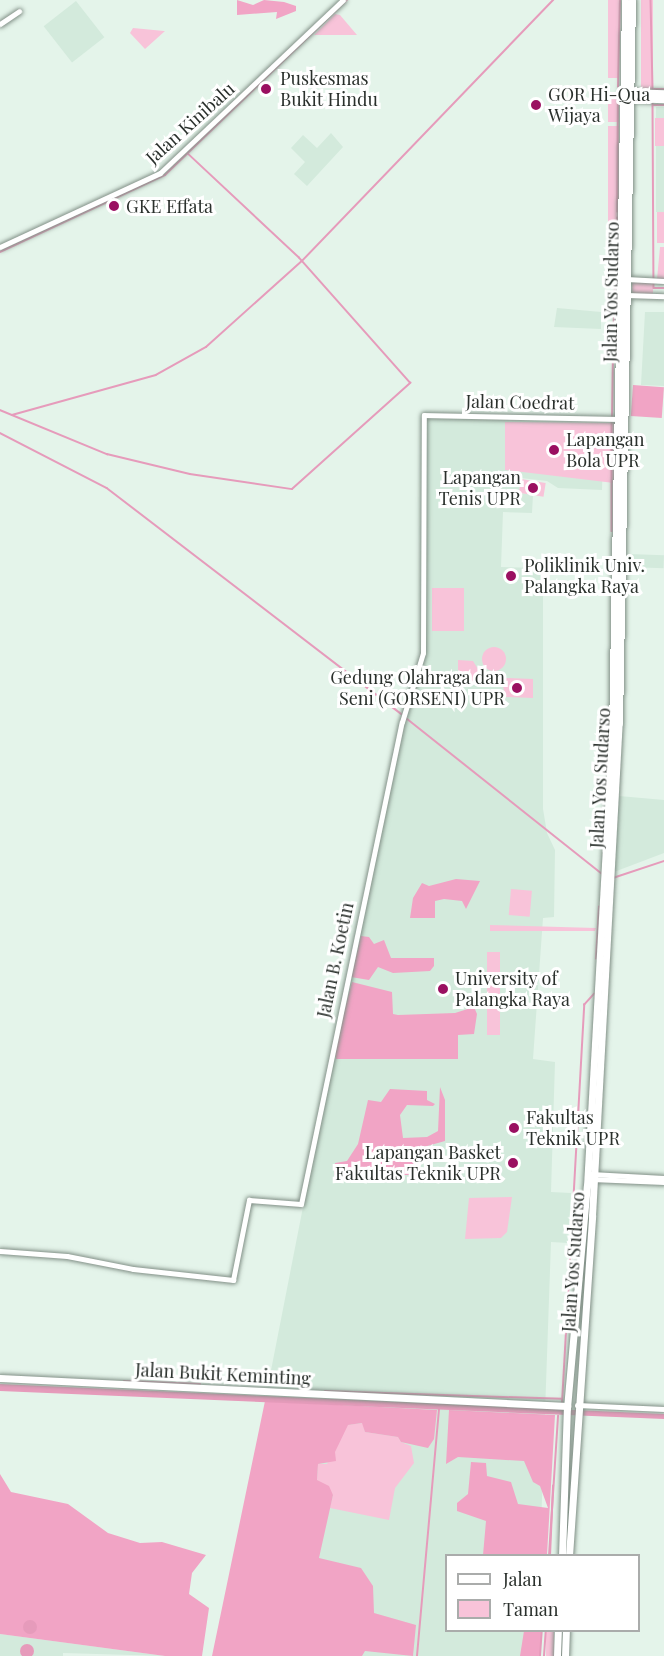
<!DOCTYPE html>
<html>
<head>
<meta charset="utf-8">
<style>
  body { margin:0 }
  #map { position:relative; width:664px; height:1656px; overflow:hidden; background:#e4f4ea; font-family:"Playfair Display",serif }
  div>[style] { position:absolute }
  .built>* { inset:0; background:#d3eadc; transform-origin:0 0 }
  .green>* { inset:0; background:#f8c3d9; transform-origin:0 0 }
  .round { border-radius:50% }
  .forest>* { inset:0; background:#f1a4c5; transform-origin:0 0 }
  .water>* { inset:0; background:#e69bbb }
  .stream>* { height:1.5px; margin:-0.75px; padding:0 0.75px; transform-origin:0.75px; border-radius:0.75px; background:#e69bbb }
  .roads { filter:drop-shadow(0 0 2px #829087) drop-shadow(0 0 2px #829087) }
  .minor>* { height:5px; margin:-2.5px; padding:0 2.5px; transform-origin:2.5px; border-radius:2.5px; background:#fff }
  .major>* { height:7px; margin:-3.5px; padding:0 3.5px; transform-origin:3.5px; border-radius:3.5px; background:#fff }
  .dots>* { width:16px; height:16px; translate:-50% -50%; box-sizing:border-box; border:3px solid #fff; border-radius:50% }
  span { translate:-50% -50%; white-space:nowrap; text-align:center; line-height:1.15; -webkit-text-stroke:6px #fff; paint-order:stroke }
  .poi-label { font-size:18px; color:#2a302c }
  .left { translate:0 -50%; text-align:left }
  .right { translate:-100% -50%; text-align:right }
  .street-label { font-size:18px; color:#2a302c }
  .legend { position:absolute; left:445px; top:1554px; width:195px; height:78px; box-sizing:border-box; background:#fff; border:2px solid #aaacab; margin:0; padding:8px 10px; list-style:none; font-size:18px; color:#2a302c }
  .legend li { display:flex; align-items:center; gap:12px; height:30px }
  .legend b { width:30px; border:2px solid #aaacab }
</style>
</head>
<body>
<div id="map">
  <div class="built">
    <i style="left:76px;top:1px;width:46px;height:41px;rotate:52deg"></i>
    <i style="left:656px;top:107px;width:8px;height:105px"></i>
    <i style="clip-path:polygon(331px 133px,343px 147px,307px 186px,294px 174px,305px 162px,291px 148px,303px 135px,317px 148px)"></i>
    <i style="clip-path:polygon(557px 308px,601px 312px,601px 329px,554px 327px)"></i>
    <i style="clip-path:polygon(645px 312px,664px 312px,664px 386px,641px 385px)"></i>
    <i style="clip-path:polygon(426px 418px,604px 423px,602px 490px,558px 488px,547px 481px,521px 478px,519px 493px,533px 495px,532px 513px,503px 512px,501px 567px,543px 568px,543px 809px,547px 833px,555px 850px,554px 917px,543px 918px,533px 1059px,555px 1062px,551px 1192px,571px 1193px,568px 1243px,551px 1242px,540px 1555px,446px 1556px,446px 1630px,535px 1631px,534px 1656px,309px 1656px,265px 1401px,331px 1064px,408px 709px,424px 661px)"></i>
    <i style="left:629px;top:554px;width:35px;height:13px;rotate:2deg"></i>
    <i style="clip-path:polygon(619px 796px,664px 800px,664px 853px,614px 872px)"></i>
    <i style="clip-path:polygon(0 1634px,165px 1656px,63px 1653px,63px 1656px,0 1656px)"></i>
  </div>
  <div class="green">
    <i style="left:608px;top:0;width:11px;height:78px"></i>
    <i style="left:641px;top:0;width:12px;height:92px"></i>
    <i style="clip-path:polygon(335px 14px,340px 15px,357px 35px,314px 35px)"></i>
    <i style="clip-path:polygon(133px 28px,164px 31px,165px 31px,145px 49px,130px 33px)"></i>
    <i style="left:608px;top:92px;width:11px;height:30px"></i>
    <i style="left:655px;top:118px;width:9px;height:28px"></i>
    <i style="left:608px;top:126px;width:11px;height:106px"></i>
    <i style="left:657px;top:212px;width:7px;height:31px"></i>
    <i style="clip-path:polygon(660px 247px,664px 247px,664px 279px,657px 279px)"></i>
    <i style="left:632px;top:282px;width:21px;height:12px"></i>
    <i style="clip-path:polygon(505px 422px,615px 423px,614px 483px,505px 470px)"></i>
    <i style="left:521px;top:479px;width:25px;height:14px;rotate:9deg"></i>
    <i style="left:432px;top:588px;width:32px;height:43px"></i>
    <i class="round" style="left:482px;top:647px;width:24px;height:24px"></i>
    <i style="clip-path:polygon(458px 660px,473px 661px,481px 674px,489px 678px,489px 686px,471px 684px,458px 670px)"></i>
    <i style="clip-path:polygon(506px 678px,533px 679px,533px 698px,506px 697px,502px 683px)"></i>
    <i style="left:511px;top:889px;width:21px;height:26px;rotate:5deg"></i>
    <i style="clip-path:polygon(490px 925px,596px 928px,595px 931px,490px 931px)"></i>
    <i style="left:487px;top:952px;width:13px;height:83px"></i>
    <i class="round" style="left:506px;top:1156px;width:14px;height:14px"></i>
    <i style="clip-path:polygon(512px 1197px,507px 1232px,501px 1238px,465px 1239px,469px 1198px)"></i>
    <i style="clip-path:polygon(363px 1423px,365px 1432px,398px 1437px,401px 1442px,411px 1446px,414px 1463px,395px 1488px,389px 1520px,330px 1508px,333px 1495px,317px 1480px,318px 1464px,327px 1464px,347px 1425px)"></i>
    <i style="left:546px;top:1631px;width:8px;height:25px"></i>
  </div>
  <div class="forest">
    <i style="clip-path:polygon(237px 0,253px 5px,264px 0,284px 2px,296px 6px,296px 11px,276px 19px,277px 12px,237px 15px)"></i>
    <i style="left:633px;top:385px;width:31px;height:31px;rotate:4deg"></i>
    <i style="clip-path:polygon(456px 879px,480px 881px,466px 909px,462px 901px,444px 899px,435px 901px,435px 918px,410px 918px,413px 898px,422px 883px,429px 886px)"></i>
    <i style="clip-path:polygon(361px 936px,369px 937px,374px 944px,384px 940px,391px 958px,434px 958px,434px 966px,430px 971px,393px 973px,378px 967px,369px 980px,351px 977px)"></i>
    <i style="clip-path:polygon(352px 982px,392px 992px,393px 1014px,398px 1015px,455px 1013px,474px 1007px,477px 1014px,474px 1034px,458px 1035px,458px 1059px,336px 1059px,334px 1048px)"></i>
    <i style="clip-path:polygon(440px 1087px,445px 1100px,445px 1141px,420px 1148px,415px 1175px,334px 1175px,335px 1163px,347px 1161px,358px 1144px,368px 1100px,381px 1102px,390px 1089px,427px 1091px,427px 1100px,435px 1104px,433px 1106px,407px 1105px,400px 1115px,403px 1138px,427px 1137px,438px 1131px)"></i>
    <i style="clip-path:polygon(265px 1401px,437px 1410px,434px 1439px,428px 1448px,401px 1442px,398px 1437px,365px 1432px,362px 1423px,348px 1425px,335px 1452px,336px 1461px,318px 1464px,317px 1480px,329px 1486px,333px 1495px,319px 1558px,361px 1568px,373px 1586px,374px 1613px,416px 1625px,413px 1656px,365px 1651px,362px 1656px,212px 1656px)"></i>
    <i style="clip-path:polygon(449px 1410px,555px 1415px,547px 1555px,483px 1555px,486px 1521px,457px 1511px,457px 1503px,468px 1494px,471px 1462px,486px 1463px,487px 1476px,511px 1482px,518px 1504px,548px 1508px,540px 1486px,533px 1482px,524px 1461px,458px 1457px,446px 1464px)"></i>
    <i style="clip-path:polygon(0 1474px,11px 1492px,68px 1504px,108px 1533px,140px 1543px,162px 1542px,206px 1555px,192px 1573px,189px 1594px,209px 1608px,202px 1656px,165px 1656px,0 1634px)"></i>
    <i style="clip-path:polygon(524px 1631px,542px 1631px,540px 1656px,520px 1656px)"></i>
  </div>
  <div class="water">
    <i style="clip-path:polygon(0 1384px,664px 1414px,664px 1419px,0 1391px)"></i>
    <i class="round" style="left:23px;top:1620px;width:14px;height:14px"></i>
    <i class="round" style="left:20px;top:1644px;width:14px;height:14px"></i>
  </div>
  <div class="stream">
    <i style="left:651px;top:0;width:89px;rotate:88.7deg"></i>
    <i style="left:618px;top:87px;width:87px;rotate:-88.7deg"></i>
    <i style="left:654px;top:89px;width:10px"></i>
    <i style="left:653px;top:103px;width:175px;rotate:89.7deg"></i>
    <i style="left:653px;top:105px;width:11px"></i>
    <i style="left:617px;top:212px;width:118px;rotate:-89.5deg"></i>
    <i style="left:0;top:252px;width:182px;rotate:-25deg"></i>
    <i style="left:165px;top:175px;width:252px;rotate:-43.9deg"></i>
    <i style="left:654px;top:283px;width:5px;rotate:90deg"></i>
    <i style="left:654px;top:288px;width:10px"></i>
    <i style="left:613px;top:348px;width:130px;rotate:-88.2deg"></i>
    <i style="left:0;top:410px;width:116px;rotate:22.4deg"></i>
    <i style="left:107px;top:454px;width:85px;rotate:13.5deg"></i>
    <i style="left:190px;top:474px;width:103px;rotate:8.4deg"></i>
    <i style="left:292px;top:489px;width:159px;rotate:-41.9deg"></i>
    <i style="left:410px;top:383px;width:167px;rotate:-131.6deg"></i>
    <i style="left:299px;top:258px;width:152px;rotate:-136.9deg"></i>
    <i style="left:12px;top:415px;width:149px;rotate:-15.5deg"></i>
    <i style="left:156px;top:375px;width:57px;rotate:-29.2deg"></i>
    <i style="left:206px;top:347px;width:129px;rotate:-41.9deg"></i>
    <i style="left:302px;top:261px;width:362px;rotate:-46.1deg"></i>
    <i style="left:612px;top:417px;width:62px;rotate:-89.1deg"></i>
    <i style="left:612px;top:421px;width:110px;rotate:90deg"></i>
    <i style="left:0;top:433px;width:120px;rotate:27.2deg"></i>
    <i style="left:107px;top:488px;width:371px;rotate:37.5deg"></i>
    <i style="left:405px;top:717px;width:251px;rotate:38.5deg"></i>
    <i style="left:613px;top:878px;width:54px;rotate:-18.4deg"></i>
    <i style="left:596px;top:959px;width:52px;rotate:-86.7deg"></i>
    <i style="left:124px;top:1381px;width:76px;rotate:2.3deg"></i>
    <i style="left:325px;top:1391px;width:237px;rotate:1.9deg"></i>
    <i style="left:562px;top:1403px;width:399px;rotate:-86.8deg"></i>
    <i style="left:584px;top:1005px;width:15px;rotate:-48deg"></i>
    <i style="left:549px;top:1556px;width:140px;rotate:-86.3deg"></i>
    <i style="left:550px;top:1556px;width:70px;rotate:-87.5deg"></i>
    <i style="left:417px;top:1656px;width:248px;rotate:-84.9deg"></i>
    <i style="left:540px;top:1656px;width:26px;rotate:-86deg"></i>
    <i style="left:544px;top:1656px;width:26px;rotate:-86deg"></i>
  </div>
  <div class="roads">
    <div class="minor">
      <i style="left:0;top:24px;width:23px;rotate:-34deg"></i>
      <i style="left:0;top:247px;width:176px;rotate:-24.8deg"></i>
      <i style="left:160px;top:173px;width:252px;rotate:-43.4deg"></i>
      <i style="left:626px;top:279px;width:38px;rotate:3deg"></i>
      <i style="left:626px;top:295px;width:38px;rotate:2deg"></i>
      <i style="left:591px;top:1174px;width:73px;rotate:3.1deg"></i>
      <i style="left:591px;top:1179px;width:73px;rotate:2.4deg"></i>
      <i style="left:0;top:1251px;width:67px;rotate:4.3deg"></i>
      <i style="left:67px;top:1256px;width:67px;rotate:11.1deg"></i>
      <i style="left:133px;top:1269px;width:101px;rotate:6.3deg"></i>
      <i style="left:233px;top:1280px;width:82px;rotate:-78.7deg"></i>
      <i style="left:249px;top:1200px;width:52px;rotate:4.4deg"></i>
      <i style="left:301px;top:1204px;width:492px;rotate:-78.2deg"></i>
      <i style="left:402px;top:722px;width:72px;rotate:-73.1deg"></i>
      <i style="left:423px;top:653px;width:238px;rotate:-89.8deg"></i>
      <i style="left:424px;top:415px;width:192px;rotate:1.2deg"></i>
      <i style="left:577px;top:1405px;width:87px;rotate:2.6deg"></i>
    </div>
    <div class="major">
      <i style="left:626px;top:92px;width:38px;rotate:2deg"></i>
      <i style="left:626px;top:98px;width:38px;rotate:2deg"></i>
      <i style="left:0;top:1378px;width:568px;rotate:2.83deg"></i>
      <i style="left:562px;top:1556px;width:148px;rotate:-88.1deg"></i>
      <i style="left:567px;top:1408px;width:223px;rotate:-84.9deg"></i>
      <i style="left:587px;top:1186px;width:454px;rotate:-86.8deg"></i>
      <i style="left:612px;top:733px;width:733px;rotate:-88.98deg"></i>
      <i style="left:569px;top:1556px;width:341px;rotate:-86.1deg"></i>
      <i style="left:592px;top:1216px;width:494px;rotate:-86.9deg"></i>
      <i style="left:619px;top:723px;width:723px;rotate:-88.97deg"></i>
      <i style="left:557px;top:1656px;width:26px;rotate:-88deg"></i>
      <i style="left:565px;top:1656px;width:26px;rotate:-88deg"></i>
    </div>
  </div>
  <div class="dots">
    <i style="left:266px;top:89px;background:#9a1061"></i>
    <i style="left:536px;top:105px;background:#9a1061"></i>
    <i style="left:114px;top:206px;background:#9a1061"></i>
    <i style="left:554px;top:450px;background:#9a1061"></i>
    <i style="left:533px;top:488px;background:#9a1061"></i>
    <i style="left:511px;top:576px;background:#9a1061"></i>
    <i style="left:517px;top:688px;background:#9a1061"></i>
    <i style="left:443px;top:989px;background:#9a1061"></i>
    <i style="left:514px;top:1128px;background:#9a1061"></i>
    <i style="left:513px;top:1163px;background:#9a1061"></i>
  </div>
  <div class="poi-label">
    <span class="left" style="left:280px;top:89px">Puskesmas<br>Bukit Hindu</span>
    <span class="left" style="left:548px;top:105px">GOR Hi-Qua<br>Wijaya</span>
    <span class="left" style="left:126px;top:206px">GKE Effata</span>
    <span class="left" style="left:566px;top:450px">Lapangan<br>Bola UPR</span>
    <span class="right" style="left:521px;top:488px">Lapangan<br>Tenis UPR</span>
    <span class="left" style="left:524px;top:576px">Poliklinik Univ.<br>Palangka Raya</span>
    <span class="right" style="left:505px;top:688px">Gedung Olahraga dan<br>Seni (GORSENI) UPR</span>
    <span class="left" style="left:455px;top:989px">University of<br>Palangka Raya</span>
    <span class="left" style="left:526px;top:1128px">Fakultas<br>Teknik UPR</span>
    <span class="right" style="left:501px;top:1163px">Lapangan Basket<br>Fakultas Teknik UPR</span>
  </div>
  <div class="street-label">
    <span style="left:190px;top:123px;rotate:-42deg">Jalan Kinibalu</span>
    <span style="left:611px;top:292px;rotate:-89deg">Jalan Yos Sudarso</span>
    <span style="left:520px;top:402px;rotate:1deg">Jalan Coedrat</span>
    <span style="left:600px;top:778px;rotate:-87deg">Jalan Yos Sudarso</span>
    <span style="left:335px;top:960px;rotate:-78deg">Jalan B. Koetin</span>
    <span style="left:573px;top:1262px;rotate:-86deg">Jalan Yos Sudarso</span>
    <span style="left:223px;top:1374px;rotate:3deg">Jalan Bukit Keminting</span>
  </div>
  <ul class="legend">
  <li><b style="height:8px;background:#fff"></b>Jalan</li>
  <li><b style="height:16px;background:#f8c3d9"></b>Taman</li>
  </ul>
</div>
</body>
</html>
